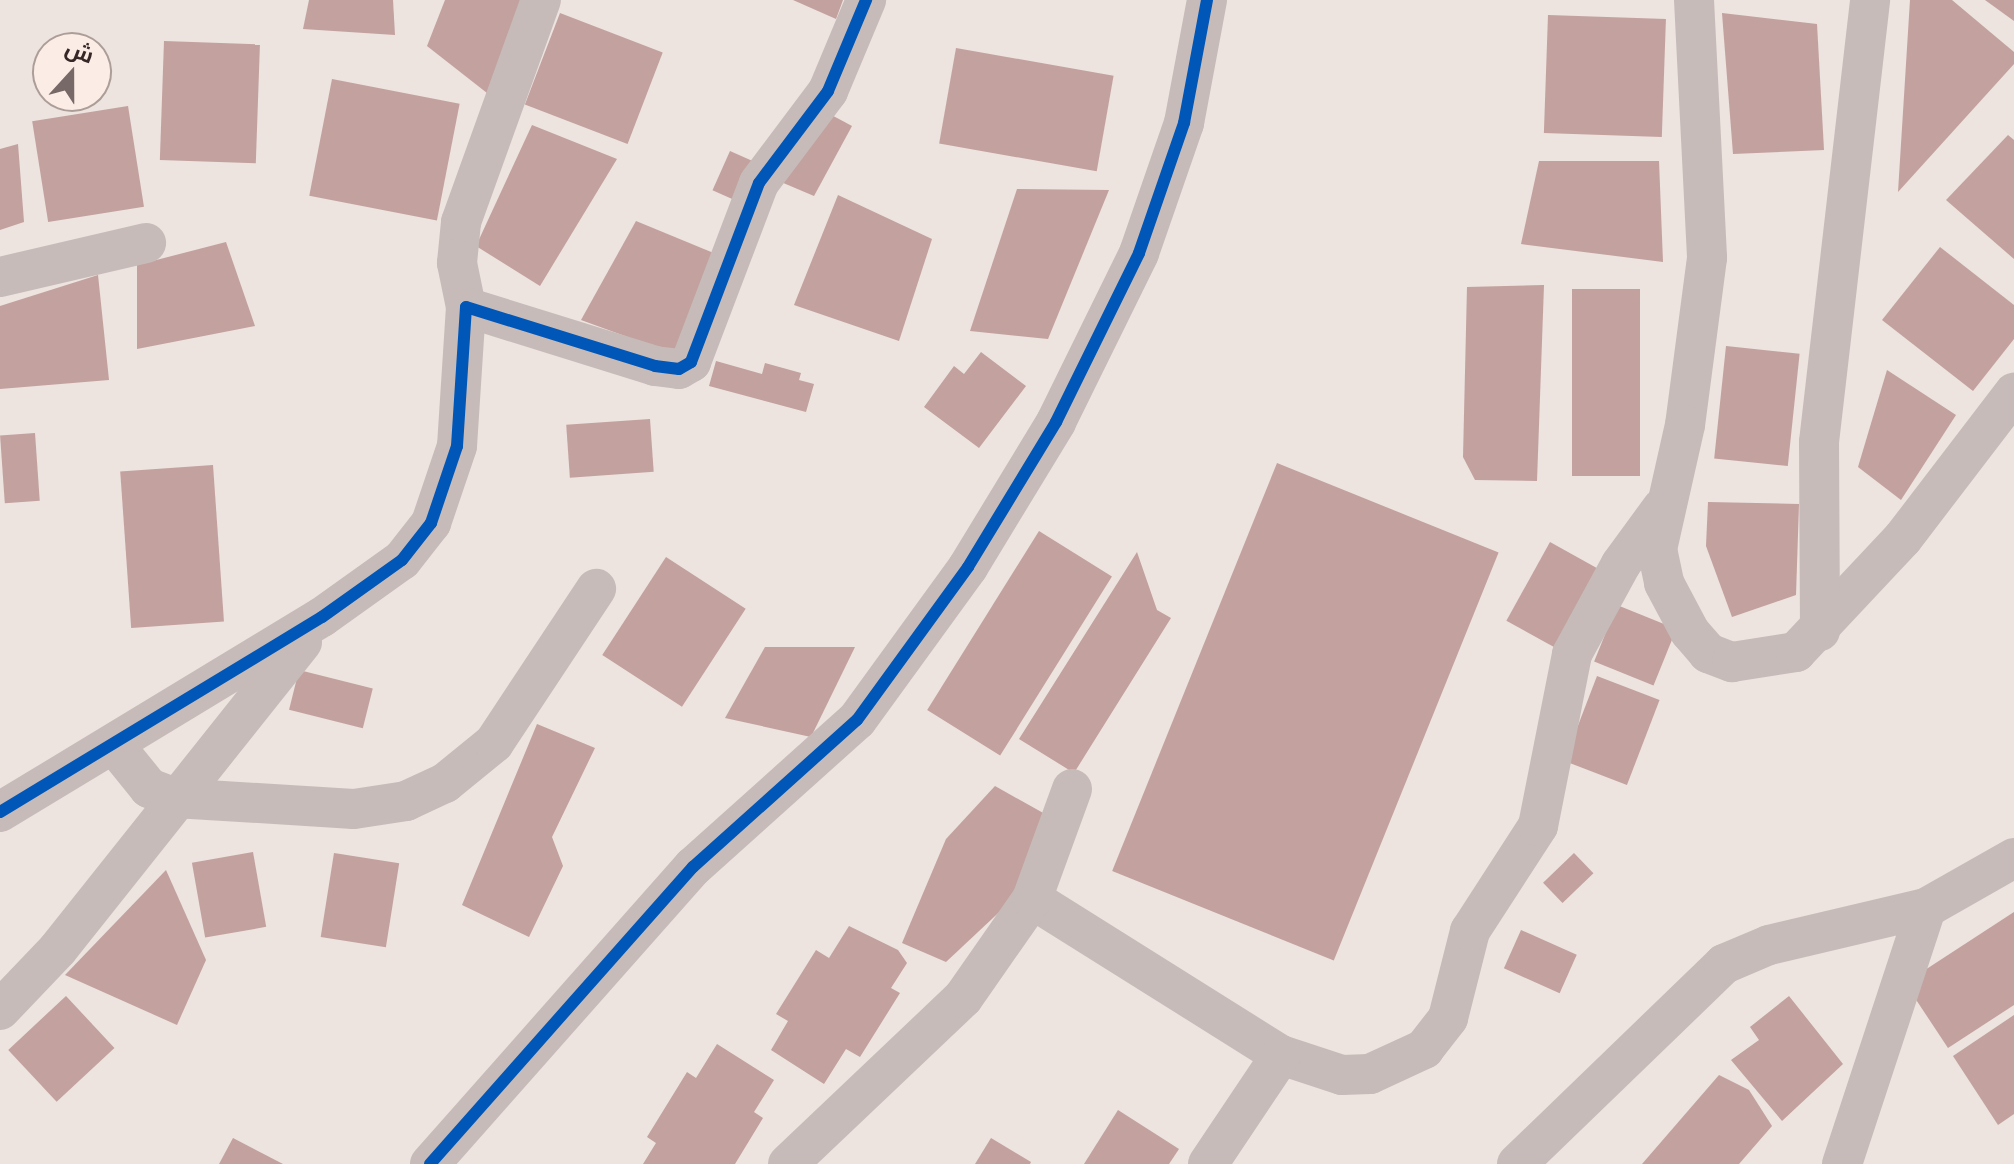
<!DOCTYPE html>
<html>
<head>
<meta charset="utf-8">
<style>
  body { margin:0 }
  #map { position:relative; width:2014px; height:1164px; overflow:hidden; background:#ede3df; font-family:"PT Sans",Cairo,sans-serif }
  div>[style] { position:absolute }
  .building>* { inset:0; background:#c2a19f; transform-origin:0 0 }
  .minor>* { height:40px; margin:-20px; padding:0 20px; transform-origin:20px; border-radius:20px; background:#c6bbb8 }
  .cycleway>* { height:12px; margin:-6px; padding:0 6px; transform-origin:6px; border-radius:6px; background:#0057b8 }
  span { translate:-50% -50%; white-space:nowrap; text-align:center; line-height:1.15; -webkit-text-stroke:8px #fbece5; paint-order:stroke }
  .north { position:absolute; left:32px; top:32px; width:80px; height:80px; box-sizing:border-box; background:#fbece5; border:2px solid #ad9d99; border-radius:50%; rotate:21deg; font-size:22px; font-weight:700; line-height:32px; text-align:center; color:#372726 }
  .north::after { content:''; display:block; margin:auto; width:28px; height:36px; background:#776967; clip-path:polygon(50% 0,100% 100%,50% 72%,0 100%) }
</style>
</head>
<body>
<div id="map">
  <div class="building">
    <i style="clip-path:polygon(309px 0,393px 0,395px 35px,303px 29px)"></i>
    <i style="clip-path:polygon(445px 0,521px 0,487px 93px,427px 46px)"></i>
    <i style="clip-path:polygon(793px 0,843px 0,836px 19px)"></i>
    <i style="clip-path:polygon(1910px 0,1952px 0,2014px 52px,2014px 64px,1898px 192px)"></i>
    <i style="clip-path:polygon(1985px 0,2014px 0,2014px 21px)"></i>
    <i style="left:560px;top:13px;width:110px;height:98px;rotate:21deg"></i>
    <i style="clip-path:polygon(1722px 13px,1817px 24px,1824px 150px,1733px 154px)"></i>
    <i style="left:1548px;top:15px;width:118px;height:118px;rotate:2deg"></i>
    <i style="left:164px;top:41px;width:96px;height:119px;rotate:2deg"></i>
    <i style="left:956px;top:48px;width:160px;height:97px;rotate:10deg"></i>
    <i style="left:332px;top:79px;width:130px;height:119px;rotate:11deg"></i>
    <i style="left:128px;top:106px;width:102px;height:97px;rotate:81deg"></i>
    <i style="clip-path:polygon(824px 111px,852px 126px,814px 196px,781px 182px)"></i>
    <i style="clip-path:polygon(532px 125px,617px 159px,540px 286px,476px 246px)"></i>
    <i style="clip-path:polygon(2008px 135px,2014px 140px,2014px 259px,1946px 200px)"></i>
    <i style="clip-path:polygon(18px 144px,24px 222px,0 230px,0 149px)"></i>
    <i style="left:730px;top:151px;width:32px;height:43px;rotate:24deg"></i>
    <i style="clip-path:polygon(1539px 161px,1659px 161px,1663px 262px,1521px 244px)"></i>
    <i style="clip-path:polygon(1017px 189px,1109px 190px,1048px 339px,970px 331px)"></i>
    <i style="clip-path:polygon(838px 195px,932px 239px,899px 341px,794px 305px)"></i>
    <i style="clip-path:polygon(636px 221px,716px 254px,677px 355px,581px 320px)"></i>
    <i style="clip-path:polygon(226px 242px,255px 326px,137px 349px,137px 265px)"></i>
    <i style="clip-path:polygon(1940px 247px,2014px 305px,2014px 339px,1973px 391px,1882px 320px)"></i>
    <i style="clip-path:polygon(98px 275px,109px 380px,0 389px,0 306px)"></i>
    <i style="clip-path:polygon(1544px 285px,1537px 481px,1475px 480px,1463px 457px,1467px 287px)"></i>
    <i style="left:1572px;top:289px;width:68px;height:187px"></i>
    <i style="left:1726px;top:346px;width:74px;height:113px;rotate:6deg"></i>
    <i style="clip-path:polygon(981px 352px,1026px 386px,979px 448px,924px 407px,954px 366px,964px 374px)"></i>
    <i style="clip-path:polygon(716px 361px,762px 374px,765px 363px,801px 373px,799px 380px,814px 384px,806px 412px,709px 386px)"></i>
    <i style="clip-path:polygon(1887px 370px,1956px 415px,1901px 500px,1858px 467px)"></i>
    <i style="left:650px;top:419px;width:53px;height:84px;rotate:86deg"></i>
    <i style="left:35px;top:433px;width:68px;height:35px;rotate:86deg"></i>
    <i style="left:1277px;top:463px;width:239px;height:440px;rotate:22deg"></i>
    <i style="left:213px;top:465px;width:157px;height:93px;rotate:86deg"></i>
    <i style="clip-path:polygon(1708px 502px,1799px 504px,1796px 595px,1732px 617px,1706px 546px)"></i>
    <i style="left:1039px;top:531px;width:86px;height:211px;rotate:32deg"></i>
    <i style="left:1550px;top:542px;width:56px;height:90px;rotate:29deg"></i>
    <i style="clip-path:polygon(1137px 552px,1157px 610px,1171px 618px,1074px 773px,1019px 739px)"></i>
    <i style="left:666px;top:557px;width:95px;height:117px;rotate:33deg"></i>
    <i style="left:1617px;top:605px;width:64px;height:61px;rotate:22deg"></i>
    <i style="clip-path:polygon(765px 647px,855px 647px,811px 737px,725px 718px)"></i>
    <i style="left:299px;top:670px;width:76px;height:41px;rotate:14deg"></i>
    <i style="left:1597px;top:676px;width:67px;height:91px;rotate:21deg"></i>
    <i style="clip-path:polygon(537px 724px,595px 748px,552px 837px,563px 866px,529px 937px,462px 905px)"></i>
    <i style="clip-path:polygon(995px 786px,1045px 814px,1026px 887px,946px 962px,902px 943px,946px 839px)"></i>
    <i style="left:253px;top:852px;width:76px;height:62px;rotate:80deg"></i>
    <i style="left:334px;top:853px;width:66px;height:85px;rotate:9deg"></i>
    <i style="left:1574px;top:853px;width:28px;height:43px;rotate:46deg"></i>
    <i style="clip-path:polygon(166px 870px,206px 960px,177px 1025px,65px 975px)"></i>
    <i style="clip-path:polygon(2014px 912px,2014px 1005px,1948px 1048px,1905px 983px)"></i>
    <i style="clip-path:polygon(849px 926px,898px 950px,907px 963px,891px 988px,900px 993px,860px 1057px,846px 1049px,824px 1084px,771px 1050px,788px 1021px,776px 1014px,816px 950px,829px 958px)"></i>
    <i style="left:1521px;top:930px;width:61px;height:42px;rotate:24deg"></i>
    <i style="left:66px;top:996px;width:71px;height:79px;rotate:47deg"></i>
    <i style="clip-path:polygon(1789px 996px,1843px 1064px,1782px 1121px,1731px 1060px,1759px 1040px,1750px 1027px)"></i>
    <i style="clip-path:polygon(2014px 1015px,2014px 1114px,1998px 1125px,1953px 1056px)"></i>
    <i style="clip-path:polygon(717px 1044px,774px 1080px,754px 1112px,763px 1118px,735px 1164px,643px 1164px,656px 1143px,647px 1137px,687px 1072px,696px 1078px)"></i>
    <i style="clip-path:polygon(1719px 1075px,1749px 1090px,1772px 1126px,1739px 1164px,1642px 1164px)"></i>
    <i style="clip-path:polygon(1118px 1110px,1179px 1149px,1169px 1164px,1084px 1164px)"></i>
    <i style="clip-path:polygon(233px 1138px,283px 1164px,219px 1164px)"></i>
    <i style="clip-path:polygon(991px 1138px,1031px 1162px,1030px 1164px,975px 1164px)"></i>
  </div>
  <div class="minor">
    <i style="left:1694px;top:0;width:258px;rotate:87.1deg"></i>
    <i style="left:1707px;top:258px;width:168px;rotate:97.5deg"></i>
    <i style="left:1685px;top:425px;width:127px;rotate:102.7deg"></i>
    <i style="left:1657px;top:549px;width:35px;rotate:78deg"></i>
    <i style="left:1664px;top:583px;width:55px;rotate:62deg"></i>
    <i style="left:1690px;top:632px;width:28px;rotate:49deg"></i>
    <i style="left:1708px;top:653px;width:26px;rotate:21deg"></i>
    <i style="left:1732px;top:662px;width:65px;rotate:-8.9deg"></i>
    <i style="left:1796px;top:652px;width:156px;rotate:-46.8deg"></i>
    <i style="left:1903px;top:538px;width:183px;rotate:-52.6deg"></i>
    <i style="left:0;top:277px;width:150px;rotate:-13.1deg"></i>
    <i style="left:466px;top:307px;width:45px;rotate:-101.6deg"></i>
    <i style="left:457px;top:263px;width:41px;rotate:-84.4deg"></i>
    <i style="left:461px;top:222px;width:236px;rotate:-70.2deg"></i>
    <i style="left:1820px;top:631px;width:189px;rotate:-90.3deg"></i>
    <i style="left:1819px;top:442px;width:445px;rotate:-83.4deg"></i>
    <i style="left:115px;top:746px;width:54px;rotate:51deg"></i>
    <i style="left:149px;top:788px;width:28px;rotate:21deg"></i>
    <i style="left:175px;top:798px;width:179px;rotate:3.5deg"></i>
    <i style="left:354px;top:809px;width:53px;rotate:-8.7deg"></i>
    <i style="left:406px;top:801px;width:43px;rotate:-24.8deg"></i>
    <i style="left:445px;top:783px;width:63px;rotate:-39.2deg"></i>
    <i style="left:494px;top:743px;width:185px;rotate:-56.5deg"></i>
    <i style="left:0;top:812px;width:376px;rotate:-31.2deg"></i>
    <i style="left:322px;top:617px;width:98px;rotate:-35.5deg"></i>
    <i style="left:402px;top:560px;width:47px;rotate:-51.9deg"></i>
    <i style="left:431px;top:523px;width:81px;rotate:-71.3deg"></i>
    <i style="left:457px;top:446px;width:139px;rotate:-86.3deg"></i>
    <i style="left:466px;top:307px;width:198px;rotate:17.3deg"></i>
    <i style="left:655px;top:366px;width:24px;rotate:7deg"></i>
    <i style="left:679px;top:369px;width:14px;rotate:-30deg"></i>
    <i style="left:691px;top:362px;width:191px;rotate:-69.2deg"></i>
    <i style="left:759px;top:183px;width:115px;rotate:-53.1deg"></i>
    <i style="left:828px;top:91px;width:99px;rotate:-67.3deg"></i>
    <i style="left:1032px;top:899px;width:294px;rotate:32.1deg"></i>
    <i style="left:1281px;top:1055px;width:64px;rotate:18.2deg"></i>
    <i style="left:1342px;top:1075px;width:28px;rotate:-2deg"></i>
    <i style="left:1370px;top:1074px;width:60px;rotate:-24.8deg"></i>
    <i style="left:1424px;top:1049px;width:39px;rotate:-52deg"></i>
    <i style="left:1448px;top:1018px;width:90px;rotate:-75.8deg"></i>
    <i style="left:1470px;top:931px;width:125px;rotate:-57.1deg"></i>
    <i style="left:1538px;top:826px;width:175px;rotate:-78.8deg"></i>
    <i style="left:1572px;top:654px;width:102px;rotate:-61.4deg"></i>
    <i style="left:1621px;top:564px;width:69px;rotate:-53.8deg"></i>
    <i style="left:0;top:1010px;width:84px;rotate:-46.4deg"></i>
    <i style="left:58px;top:949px;width:392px;rotate:-51.5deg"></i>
    <i style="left:430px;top:1164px;width:397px;rotate:-48.5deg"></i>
    <i style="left:693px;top:867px;width:220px;rotate:-41.9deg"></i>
    <i style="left:857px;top:720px;width:189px;rotate:-54deg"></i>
    <i style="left:968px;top:567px;width:170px;rotate:-58.7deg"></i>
    <i style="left:1056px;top:422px;width:188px;rotate:-63.8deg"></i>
    <i style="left:1139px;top:253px;width:138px;rotate:-70.9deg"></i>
    <i style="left:1184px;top:123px;width:125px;rotate:-79.4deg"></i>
    <i style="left:788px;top:1164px;width:241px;rotate:-43.5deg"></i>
    <i style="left:963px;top:998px;width:121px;rotate:-55.1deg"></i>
    <i style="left:1032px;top:899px;width:117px;rotate:-70deg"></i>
    <i style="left:1208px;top:1164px;width:131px;rotate:-56.2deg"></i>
    <i style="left:1517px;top:1164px;width:288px;rotate:-44deg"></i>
    <i style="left:1724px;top:964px;width:49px;rotate:-22.9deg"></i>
    <i style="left:1769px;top:945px;width:161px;rotate:-13.3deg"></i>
    <i style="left:1926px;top:908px;width:101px;rotate:-29.6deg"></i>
    <i style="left:1842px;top:1164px;width:269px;rotate:-71.8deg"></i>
  </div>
  <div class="cycleway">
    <i style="left:0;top:812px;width:376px;rotate:-31.2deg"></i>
    <i style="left:322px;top:617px;width:98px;rotate:-35.5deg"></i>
    <i style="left:402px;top:560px;width:47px;rotate:-51.9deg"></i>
    <i style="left:431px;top:523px;width:81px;rotate:-71.3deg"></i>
    <i style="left:457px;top:446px;width:139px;rotate:-86.3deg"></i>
    <i style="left:466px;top:307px;width:198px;rotate:17.3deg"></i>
    <i style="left:655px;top:366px;width:24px;rotate:7deg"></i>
    <i style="left:679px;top:369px;width:14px;rotate:-30deg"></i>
    <i style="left:691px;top:362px;width:191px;rotate:-69.2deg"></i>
    <i style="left:759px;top:183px;width:115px;rotate:-53.1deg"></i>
    <i style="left:828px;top:91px;width:99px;rotate:-67.3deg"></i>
    <i style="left:430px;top:1164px;width:397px;rotate:-48.5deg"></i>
    <i style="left:693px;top:867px;width:220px;rotate:-41.9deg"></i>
    <i style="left:857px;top:720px;width:189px;rotate:-54deg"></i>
    <i style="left:968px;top:567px;width:170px;rotate:-58.7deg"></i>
    <i style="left:1056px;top:422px;width:188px;rotate:-63.8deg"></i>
    <i style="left:1139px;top:253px;width:138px;rotate:-70.9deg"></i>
    <i style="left:1184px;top:123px;width:125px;rotate:-79.4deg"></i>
  </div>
  <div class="north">ش</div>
</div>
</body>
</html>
